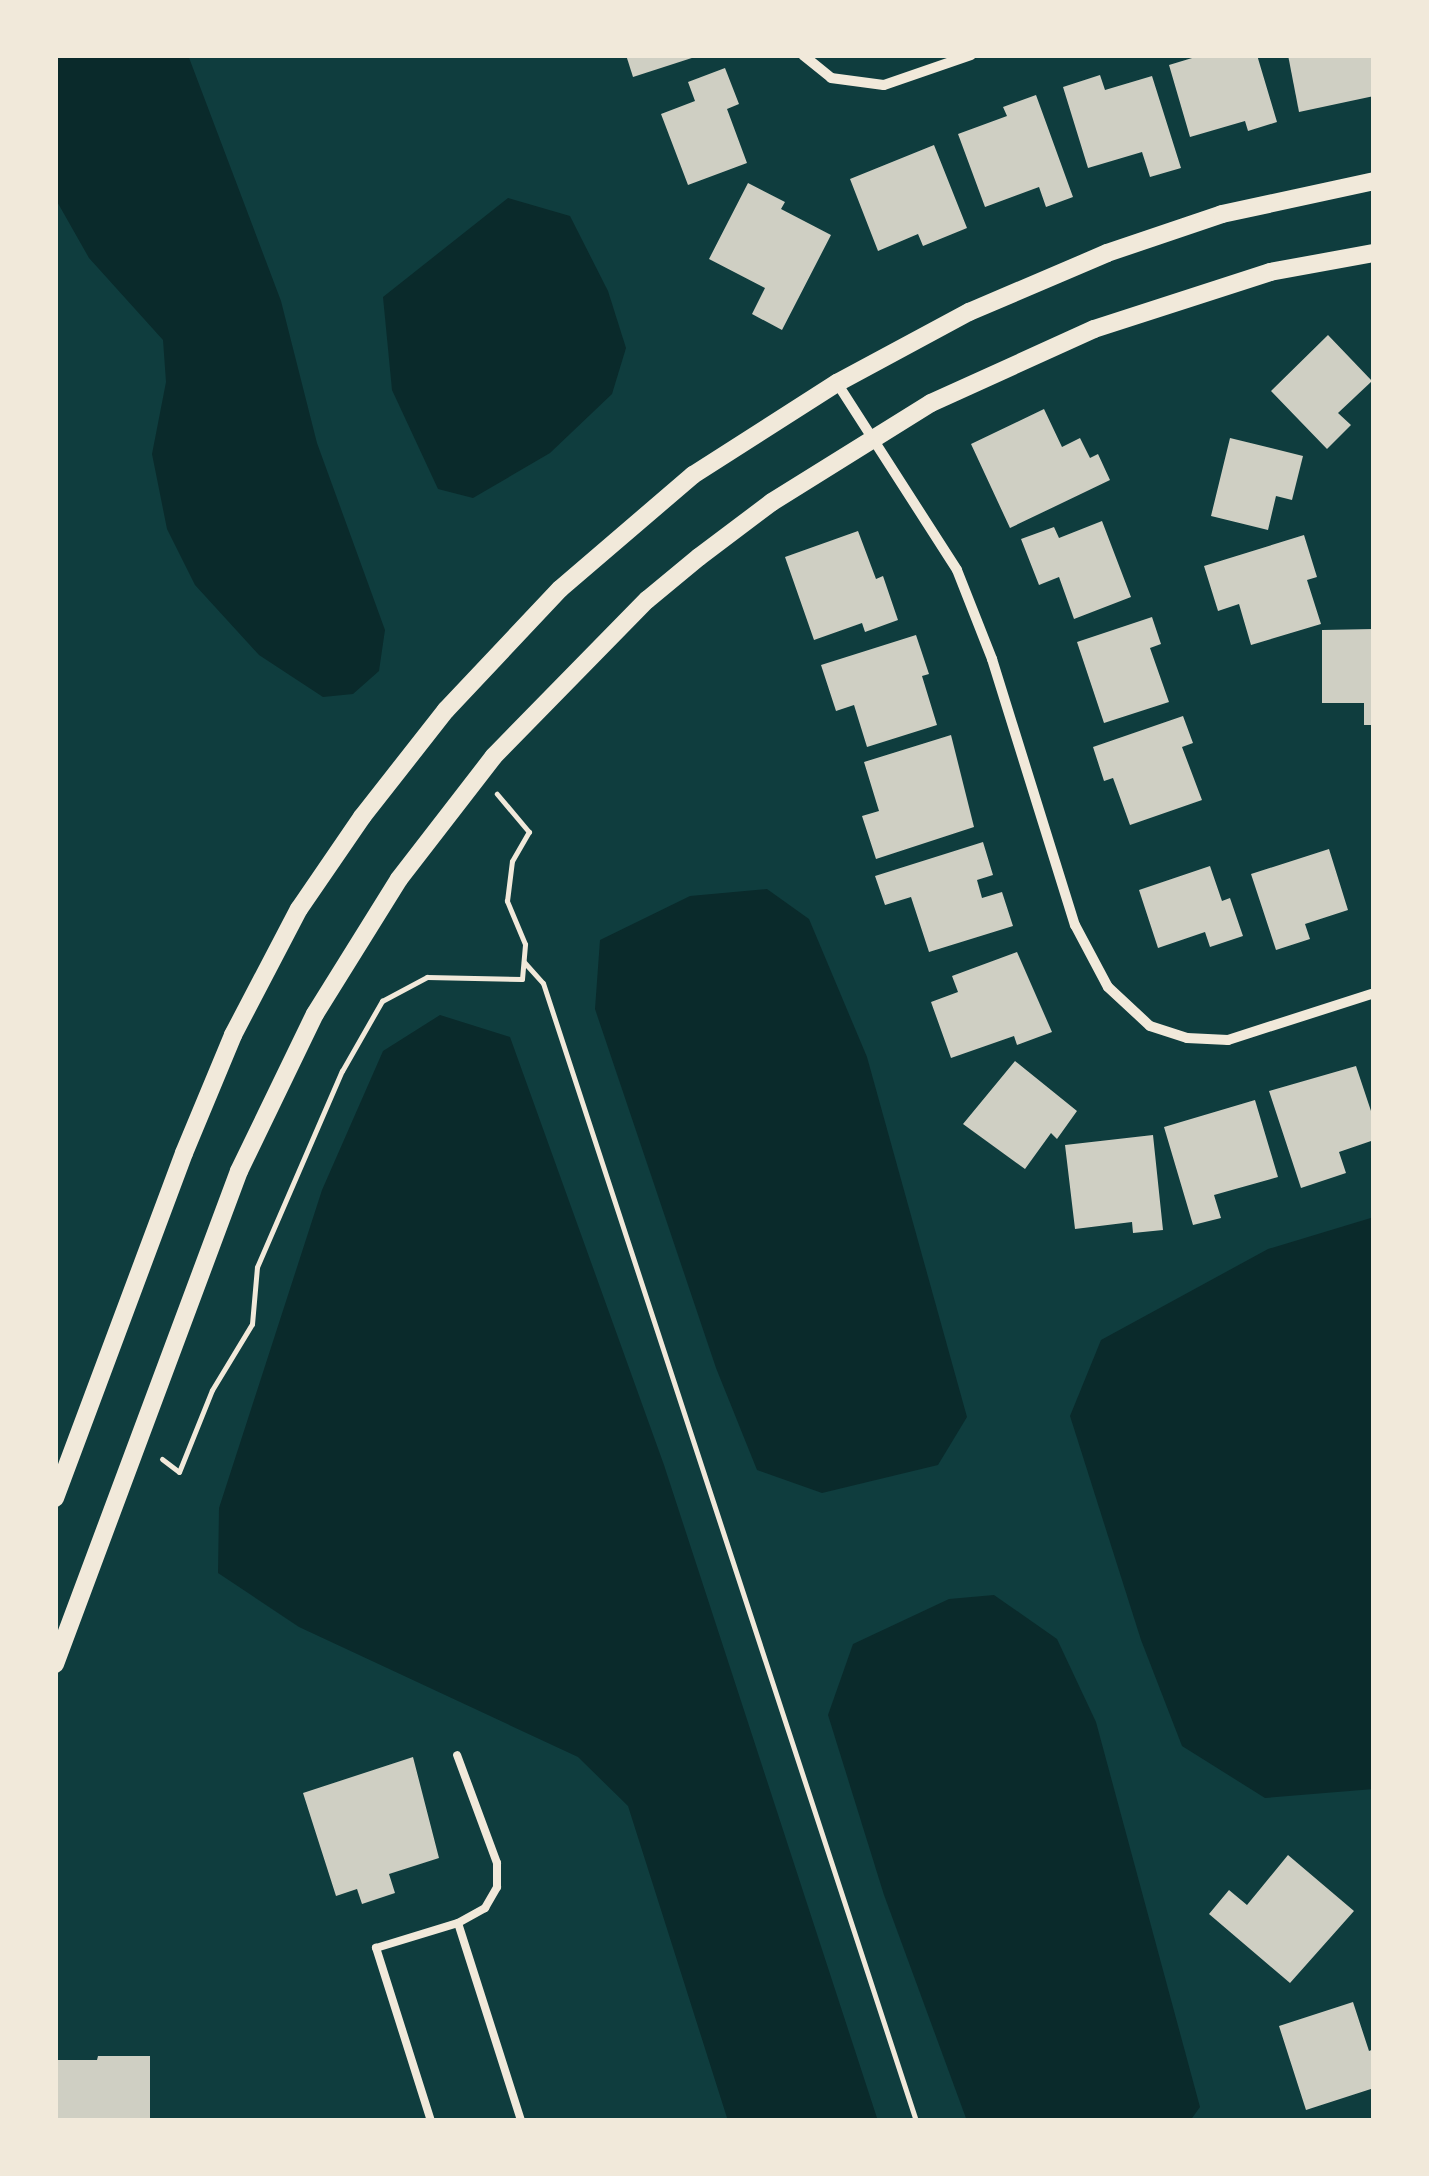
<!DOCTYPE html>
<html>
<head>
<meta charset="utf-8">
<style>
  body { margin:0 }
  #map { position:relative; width:1429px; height:2176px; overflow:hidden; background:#0f3d3e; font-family:Overpass,sans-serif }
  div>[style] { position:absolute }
  .water>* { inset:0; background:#0a2a2b }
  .building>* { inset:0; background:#cfcfc3 }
  .path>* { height:5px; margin:-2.5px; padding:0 2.5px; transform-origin:2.5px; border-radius:2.5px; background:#f1e9da }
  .service>* { height:8px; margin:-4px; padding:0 4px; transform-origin:4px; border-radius:4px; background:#f1e9da }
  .minor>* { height:10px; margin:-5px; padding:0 5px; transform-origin:5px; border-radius:5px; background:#f1e9da }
  .tertiary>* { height:18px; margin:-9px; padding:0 9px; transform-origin:9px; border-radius:9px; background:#f1e9da }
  span { translate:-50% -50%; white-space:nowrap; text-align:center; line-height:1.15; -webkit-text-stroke:8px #f1e9da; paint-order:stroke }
  .frame { position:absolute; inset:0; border:58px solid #f1e9da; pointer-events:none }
</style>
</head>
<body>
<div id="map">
  <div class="water">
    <i style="clip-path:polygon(55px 55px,188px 55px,281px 301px,317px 443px,385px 630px,379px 671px,353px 694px,323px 697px,259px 655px,195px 585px,167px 529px,152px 454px,166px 382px,163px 340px,89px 258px,55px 198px)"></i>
    <i style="clip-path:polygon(508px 198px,570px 216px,608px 291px,626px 348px,612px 394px,550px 453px,473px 498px,438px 489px,392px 390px,383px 297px)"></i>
    <i style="clip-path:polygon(767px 889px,809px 919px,867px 1057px,967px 1417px,938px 1465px,822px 1493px,757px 1470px,716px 1368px,595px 1009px,600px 940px,690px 896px)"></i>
    <i style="clip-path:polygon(440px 1015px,510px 1037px,664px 1465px,878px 2121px,728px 2121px,628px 1806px,578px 1757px,299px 1627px,218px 1573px,219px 1508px,322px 1190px,383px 1051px)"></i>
    <i style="clip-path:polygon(1374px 1217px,1374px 1789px,1265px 1798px,1182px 1746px,1141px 1640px,1070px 1416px,1101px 1340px,1268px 1249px)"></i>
    <i style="clip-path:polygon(994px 1595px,1057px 1639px,1096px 1722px,1200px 2107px,1190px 2121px,967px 2121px,884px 1895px,828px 1715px,853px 1644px,949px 1599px)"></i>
  </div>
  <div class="building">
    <i style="clip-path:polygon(626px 55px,698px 55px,698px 56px,633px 77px)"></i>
    <i style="clip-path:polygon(1202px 55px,1257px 55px,1277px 122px,1248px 131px,1245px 121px,1190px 137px,1169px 65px)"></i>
    <i style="clip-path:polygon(1288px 55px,1374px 55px,1374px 96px,1299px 112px)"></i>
    <i style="clip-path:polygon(725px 68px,739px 104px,727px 109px,747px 163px,688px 185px,661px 114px,695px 101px,688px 82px)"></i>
    <i style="clip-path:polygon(1100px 75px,1105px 90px,1152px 76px,1181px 168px,1150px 177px,1142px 152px,1088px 168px,1063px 87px)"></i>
    <i style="clip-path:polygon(1036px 95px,1073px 197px,1046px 207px,1039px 187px,985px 207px,958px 134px,1007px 116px,1003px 107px)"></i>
    <i style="clip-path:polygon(934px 145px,967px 228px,923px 246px,918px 234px,878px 251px,850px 179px)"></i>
    <i style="clip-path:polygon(748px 183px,785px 202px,781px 209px,831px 235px,782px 330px,752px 314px,765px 288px,709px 259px)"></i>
    <i style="clip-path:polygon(1328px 335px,1372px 381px,1338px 413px,1351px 425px,1327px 449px,1271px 391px)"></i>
    <i style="clip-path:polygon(1044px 409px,1062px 447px,1080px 438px,1090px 458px,1098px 454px,1110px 480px,1010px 528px,971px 444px)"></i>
    <i style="clip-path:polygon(1230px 438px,1303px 456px,1292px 500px,1276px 496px,1268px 530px,1211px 516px)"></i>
    <i style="clip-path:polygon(1102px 521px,1131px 597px,1074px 619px,1059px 577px,1039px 585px,1021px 539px,1054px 527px,1059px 538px)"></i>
    <i style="clip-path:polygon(858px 531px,876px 579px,883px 576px,898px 620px,865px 632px,862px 623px,814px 640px,785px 557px)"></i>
    <i style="clip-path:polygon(1304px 535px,1317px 577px,1307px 580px,1321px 624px,1251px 645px,1239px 604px,1218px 611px,1204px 566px)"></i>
    <i style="clip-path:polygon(1152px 617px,1161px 644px,1150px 648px,1169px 702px,1104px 723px,1077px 642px)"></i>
    <i style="clip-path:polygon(1374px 629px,1374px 725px,1364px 725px,1364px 703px,1322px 703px,1322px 630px)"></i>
    <i style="clip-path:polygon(916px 635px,929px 674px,922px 676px,937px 725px,867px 747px,854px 705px,836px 711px,821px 665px)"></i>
    <i style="clip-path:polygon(1183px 716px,1193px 743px,1182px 747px,1202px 800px,1130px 825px,1113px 778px,1104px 781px,1093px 747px)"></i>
    <i style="clip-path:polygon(951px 735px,974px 827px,876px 859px,862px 816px,879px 811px,864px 762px)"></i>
    <i style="clip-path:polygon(983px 842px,993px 875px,977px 880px,982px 898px,1002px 892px,1013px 926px,929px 952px,911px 897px,885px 905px,875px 876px)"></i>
    <i style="clip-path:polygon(1329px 849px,1348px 910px,1305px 924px,1310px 939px,1276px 950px,1251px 874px)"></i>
    <i style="clip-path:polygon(1210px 866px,1222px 901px,1230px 898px,1243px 936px,1210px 947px,1205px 932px,1158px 948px,1139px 890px)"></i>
    <i style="clip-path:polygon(1017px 952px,1052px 1032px,1017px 1045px,1014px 1036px,951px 1058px,931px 1002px,958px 992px,952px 976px)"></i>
    <i style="clip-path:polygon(1015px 1061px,1077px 1111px,1057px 1139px,1051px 1133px,1025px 1169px,963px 1124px)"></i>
    <i style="clip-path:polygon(1356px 1066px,1374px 1120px,1374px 1140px,1339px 1152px,1346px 1173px,1301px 1188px,1269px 1091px)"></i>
    <i style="clip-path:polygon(1255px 1100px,1278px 1177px,1214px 1195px,1221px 1218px,1193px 1225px,1164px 1127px)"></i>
    <i style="clip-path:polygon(1153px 1135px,1163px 1230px,1133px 1233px,1132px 1222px,1075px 1229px,1065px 1145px)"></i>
    <i style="clip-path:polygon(413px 1757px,439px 1858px,389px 1874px,395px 1893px,362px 1904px,357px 1889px,336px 1896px,303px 1793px)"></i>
    <i style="clip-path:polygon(1288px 1855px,1354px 1911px,1290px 1983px,1209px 1914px,1229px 1890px,1247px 1905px)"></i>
    <i style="clip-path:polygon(1353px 2002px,1369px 2051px,1374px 2049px,1374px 2088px,1306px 2110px,1279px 2026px)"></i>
    <i style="clip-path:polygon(98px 2056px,150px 2056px,150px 2121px,55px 2121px,55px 2060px,97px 2060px)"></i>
  </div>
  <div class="path">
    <i style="left:524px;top:962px;width:28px;rotate:48deg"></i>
    <i style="left:543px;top:983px;width:1198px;rotate:71.85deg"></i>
    <i style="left:162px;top:1459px;width:21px;rotate:37deg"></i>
    <i style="left:179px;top:1472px;width:88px;rotate:-68.1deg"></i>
    <i style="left:212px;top:1390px;width:77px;rotate:-58.8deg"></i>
    <i style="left:252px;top:1324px;width:57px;rotate:-85deg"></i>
    <i style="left:257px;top:1267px;width:214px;rotate:-66.6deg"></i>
    <i style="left:342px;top:1071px;width:81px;rotate:-60.3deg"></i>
    <i style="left:382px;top:1001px;width:51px;rotate:-28.1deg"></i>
    <i style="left:427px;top:977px;width:95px;rotate:1.2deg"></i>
    <i style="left:522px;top:979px;width:35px;rotate:-85deg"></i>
    <i style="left:525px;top:944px;width:47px;rotate:-112.7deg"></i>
    <i style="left:507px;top:901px;width:40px;rotate:-82.9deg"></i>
    <i style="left:512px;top:861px;width:34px;rotate:-60deg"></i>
    <i style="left:529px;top:832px;width:50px;rotate:-130.1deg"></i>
  </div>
  <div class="service">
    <i style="left:458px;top:1923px;width:208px;rotate:72.3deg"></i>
    <i style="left:431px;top:2121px;width:182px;rotate:-107.6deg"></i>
    <i style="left:376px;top:1948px;width:86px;rotate:-17deg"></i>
    <i style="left:458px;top:1923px;width:31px;rotate:-29deg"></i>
    <i style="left:485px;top:1908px;width:24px;rotate:-60deg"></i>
    <i style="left:497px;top:1887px;width:24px;rotate:-90deg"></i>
    <i style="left:497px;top:1863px;width:115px;rotate:-110.3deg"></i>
  </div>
  <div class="minor">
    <i style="left:803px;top:55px;width:36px;rotate:39deg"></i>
    <i style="left:831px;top:78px;width:53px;rotate:7.5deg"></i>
    <i style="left:884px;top:85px;width:92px;rotate:-19deg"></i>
    <i style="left:837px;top:383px;width:222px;rotate:57.3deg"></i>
    <i style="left:957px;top:570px;width:96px;rotate:68.5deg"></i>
    <i style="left:992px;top:659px;width:279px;rotate:72.7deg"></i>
    <i style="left:1075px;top:925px;width:70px;rotate:62deg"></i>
    <i style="left:1108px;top:987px;width:57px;rotate:42.9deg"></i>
    <i style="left:1150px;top:1026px;width:39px;rotate:18deg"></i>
    <i style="left:1187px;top:1038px;width:41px;rotate:2.8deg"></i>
    <i style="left:1228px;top:1040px;width:153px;rotate:-17.8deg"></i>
  </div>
  <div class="tertiary">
    <i style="left:55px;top:1498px;width:368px;rotate:-69.5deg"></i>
    <i style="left:184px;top:1153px;width:128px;rotate:-67.4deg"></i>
    <i style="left:233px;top:1035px;width:142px;rotate:-62.4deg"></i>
    <i style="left:299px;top:909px;width:112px;rotate:-55.6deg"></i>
    <i style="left:362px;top:817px;width:136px;rotate:-51.9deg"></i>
    <i style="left:446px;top:710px;width:166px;rotate:-46.7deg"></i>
    <i style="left:560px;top:589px;width:175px;rotate:-40.6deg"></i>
    <i style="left:693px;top:475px;width:171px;rotate:-32.6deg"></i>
    <i style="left:837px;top:383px;width:150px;rotate:-28.3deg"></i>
    <i style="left:969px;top:312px;width:150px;rotate:-23.1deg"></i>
    <i style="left:1107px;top:253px;width:121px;rotate:-18.7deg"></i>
    <i style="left:1222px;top:214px;width:156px;rotate:-12.2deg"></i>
    <i style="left:55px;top:1664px;width:526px;rotate:-69.53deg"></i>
    <i style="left:239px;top:1171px;width:174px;rotate:-64.2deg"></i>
    <i style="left:315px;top:1014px;width:159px;rotate:-58.1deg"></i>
    <i style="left:399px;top:879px;width:155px;rotate:-52.3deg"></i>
    <i style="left:494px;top:756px;width:219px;rotate:-45.6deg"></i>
    <i style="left:647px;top:600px;width:67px;rotate:-39.6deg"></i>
    <i style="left:699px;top:557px;width:91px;rotate:-37deg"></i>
    <i style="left:772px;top:502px;width:187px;rotate:-31.9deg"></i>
    <i style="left:931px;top:403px;width:179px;rotate:-24.4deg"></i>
    <i style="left:1094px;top:329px;width:185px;rotate:-17.9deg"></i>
    <i style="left:1270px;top:272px;width:106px;rotate:-10.4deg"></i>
  </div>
  <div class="frame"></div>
</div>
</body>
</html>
